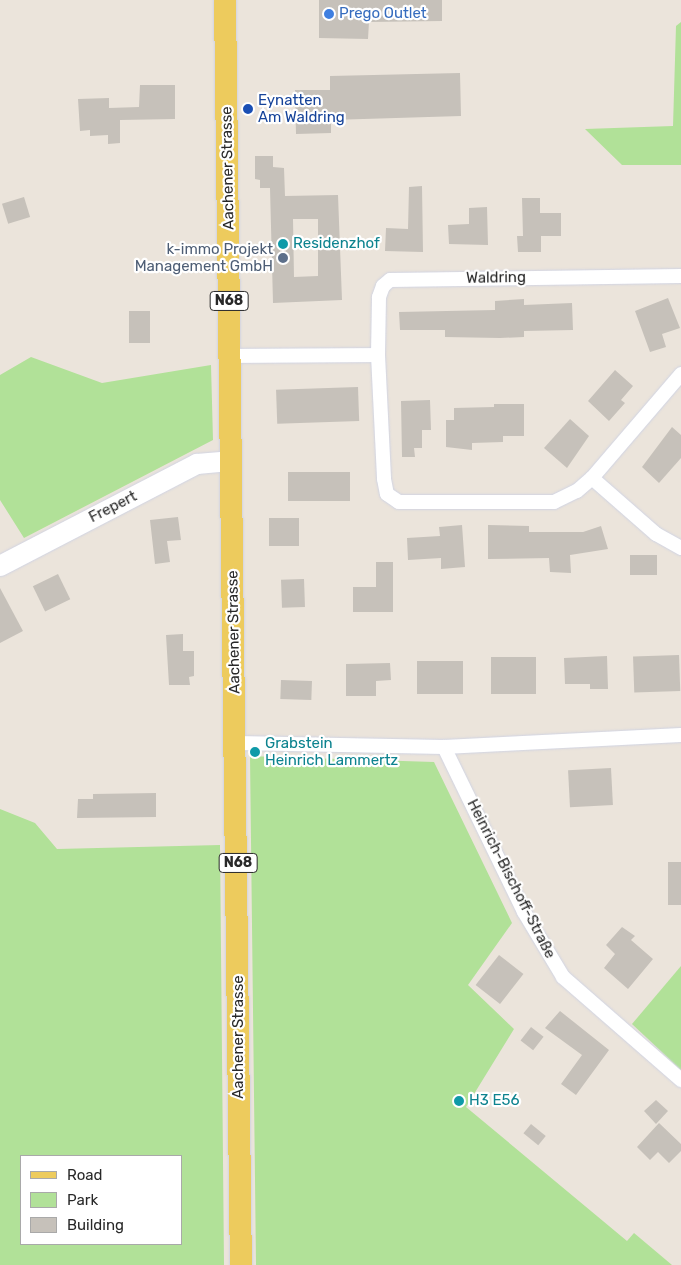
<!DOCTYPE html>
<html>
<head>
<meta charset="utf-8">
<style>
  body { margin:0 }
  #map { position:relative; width:681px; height:1265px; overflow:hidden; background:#ebe4db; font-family:Rubik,sans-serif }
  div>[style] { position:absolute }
  .green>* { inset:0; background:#b1e198 }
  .building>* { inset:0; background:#c6c1ba; transform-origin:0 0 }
  .roads { filter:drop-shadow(0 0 1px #d0d3e2) drop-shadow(0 0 1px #d0d3e2) }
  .street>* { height:14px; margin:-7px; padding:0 7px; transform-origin:7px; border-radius:7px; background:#fff }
  .secondary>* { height:20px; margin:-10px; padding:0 10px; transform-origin:10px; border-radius:10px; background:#fff }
  .primary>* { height:22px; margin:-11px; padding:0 11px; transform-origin:11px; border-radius:11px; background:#edcb5d }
  .dots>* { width:14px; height:14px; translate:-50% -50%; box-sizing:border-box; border:2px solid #fff; border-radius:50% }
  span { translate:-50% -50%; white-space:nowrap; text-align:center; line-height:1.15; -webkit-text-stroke:4.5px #fff; paint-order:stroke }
  .shield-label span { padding:1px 4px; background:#fff; border:1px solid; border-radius:4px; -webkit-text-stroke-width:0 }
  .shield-label { font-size:14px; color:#292929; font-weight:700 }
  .shop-label { font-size:15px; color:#366cbe }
  .left { translate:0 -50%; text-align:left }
  .transit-label { font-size:15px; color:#164399 }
  .street-label { font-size:15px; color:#292929 }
  .culture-label { font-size:15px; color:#0d838f }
  .service-label { font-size:15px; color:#4e5e75 }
  .right { translate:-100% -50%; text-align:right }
  .legend { position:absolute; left:20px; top:1155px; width:162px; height:90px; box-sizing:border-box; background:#fff; border:1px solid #a9a9a9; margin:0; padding:6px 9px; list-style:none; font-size:15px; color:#292929 }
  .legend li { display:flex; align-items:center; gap:10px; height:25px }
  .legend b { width:25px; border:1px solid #a9a9a9 }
</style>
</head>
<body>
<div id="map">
  <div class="green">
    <i style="clip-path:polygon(681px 22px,681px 165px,622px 165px,585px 129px,673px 126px,676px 26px)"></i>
    <i style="clip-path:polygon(31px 357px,102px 383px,211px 365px,213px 440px,24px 538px,0 500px,0 375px)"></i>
    <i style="clip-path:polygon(250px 756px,434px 762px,512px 923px,468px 985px,514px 1029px,466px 1107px,627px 1241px,634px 1233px,672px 1265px,256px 1265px)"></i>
    <i style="clip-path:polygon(evenodd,0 809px,35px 823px,57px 849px,220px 845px,224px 1265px,0 1265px,0 809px,21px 1156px,181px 1156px,181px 1244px,21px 1244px,21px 1156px)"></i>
    <i style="clip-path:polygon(681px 966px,681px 1070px,632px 1024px)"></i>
  </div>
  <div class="building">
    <i style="clip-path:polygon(319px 0,442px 0,442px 21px,369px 22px,368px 39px,319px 38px)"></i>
    <i style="clip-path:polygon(460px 73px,461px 116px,331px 120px,331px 133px,296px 134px,295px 90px,330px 90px,330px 76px)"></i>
    <i style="clip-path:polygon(140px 85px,175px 85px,175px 119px,120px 120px,120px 143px,108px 144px,108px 135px,90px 136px,90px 130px,80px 131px,78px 99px,109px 98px,109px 108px,139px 107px)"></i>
    <i style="clip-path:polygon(evenodd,255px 156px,273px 156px,273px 167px,284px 168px,285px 196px,338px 195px,342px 300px,273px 303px,270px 188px,260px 188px,260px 180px,255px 179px,255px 156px,293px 219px,318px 219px,318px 276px,294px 277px,293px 219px)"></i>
    <i style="clip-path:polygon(422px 186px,423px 252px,385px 251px,386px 228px,408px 229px,409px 187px)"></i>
    <i style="left:24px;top:197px;width:21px;height:23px;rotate:73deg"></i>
    <i style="clip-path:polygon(522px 198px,540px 198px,540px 213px,561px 213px,561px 236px,541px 236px,541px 252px,518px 252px,517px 236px,523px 236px)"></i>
    <i style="clip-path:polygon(487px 207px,488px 245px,449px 244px,448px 225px,469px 224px,469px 208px)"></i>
    <i style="clip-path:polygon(668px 298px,680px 328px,662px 334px,666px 347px,650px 352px,635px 311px)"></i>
    <i style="clip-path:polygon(524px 299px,524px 305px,572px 303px,573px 330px,524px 331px,524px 337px,500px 338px,445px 337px,445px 330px,400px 330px,399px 312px,495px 310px,495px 301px)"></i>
    <i style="left:129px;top:311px;width:21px;height:32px"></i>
    <i style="clip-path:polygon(615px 370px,633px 386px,621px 400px,625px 403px,609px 421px,588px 401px)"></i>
    <i style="left:358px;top:387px;width:34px;height:82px;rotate:88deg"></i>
    <i style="clip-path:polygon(430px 400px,431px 430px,422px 430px,422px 448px,414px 448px,415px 457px,402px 457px,401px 401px)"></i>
    <i style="clip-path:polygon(494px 404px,524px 404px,524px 436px,503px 436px,503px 442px,472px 443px,472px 450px,446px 447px,446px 420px,454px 420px,454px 408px,494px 407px)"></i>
    <i style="clip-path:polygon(570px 419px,589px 436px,567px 468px,544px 448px)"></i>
    <i style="clip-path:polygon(672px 427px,681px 435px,681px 458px,659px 483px,642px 467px)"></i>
    <i style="left:350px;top:472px;width:29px;height:62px;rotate:90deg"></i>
    <i style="clip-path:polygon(178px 517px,181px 540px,167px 541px,170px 562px,155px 564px,150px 520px)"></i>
    <i style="left:269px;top:518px;width:30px;height:28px"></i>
    <i style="clip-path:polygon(462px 525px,465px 567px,441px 569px,441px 558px,408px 560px,407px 538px,440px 536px,439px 527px)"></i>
    <i style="clip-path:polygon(488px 525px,529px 526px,529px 532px,583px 532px,601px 526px,608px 549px,570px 555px,571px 573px,550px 572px,549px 558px,488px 559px)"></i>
    <i style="left:630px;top:555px;width:27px;height:20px"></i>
    <i style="clip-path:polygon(376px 562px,393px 562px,393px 612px,353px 612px,353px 587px,376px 587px)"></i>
    <i style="left:58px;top:574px;width:28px;height:28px;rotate:64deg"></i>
    <i style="left:304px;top:579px;width:28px;height:23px;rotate:88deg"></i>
    <i style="clip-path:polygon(0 588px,23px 631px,0 643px)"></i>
    <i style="clip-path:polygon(183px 634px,183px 651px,194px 651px,194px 676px,189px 677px,190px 685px,169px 685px,166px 635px)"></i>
    <i style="left:679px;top:655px;width:36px;height:46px;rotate:88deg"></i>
    <i style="clip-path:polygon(607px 656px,608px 689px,590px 689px,590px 684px,565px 684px,564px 658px)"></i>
    <i style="left:536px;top:657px;width:37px;height:45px;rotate:90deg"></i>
    <i style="left:417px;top:661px;width:46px;height:33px"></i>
    <i style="clip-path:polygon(390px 663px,391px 680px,376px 681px,376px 696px,346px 696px,346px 664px)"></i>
    <i style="left:281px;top:680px;width:31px;height:19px;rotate:2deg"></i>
    <i style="left:611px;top:768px;width:37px;height:43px;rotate:87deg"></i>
    <i style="clip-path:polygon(156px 793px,156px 817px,77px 818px,78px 799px,93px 799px,93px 794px)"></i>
    <i style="left:668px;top:862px;width:13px;height:43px"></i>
    <i style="clip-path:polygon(622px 927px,635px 936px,631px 940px,653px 959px,628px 989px,604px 968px,615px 954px,606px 945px)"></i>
    <i style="left:499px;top:955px;width:31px;height:38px;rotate:38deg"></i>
    <i style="clip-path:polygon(560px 1011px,609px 1050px,576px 1095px,561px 1084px,582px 1055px,545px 1028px)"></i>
    <i style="left:531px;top:1027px;width:16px;height:17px;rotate:38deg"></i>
    <i style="clip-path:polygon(656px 1100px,668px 1111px,656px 1124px,644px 1111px)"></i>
    <i style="clip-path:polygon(659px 1123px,681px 1144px,681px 1151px,669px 1163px,658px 1152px,650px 1160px,637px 1147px)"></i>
    <i style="left:531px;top:1124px;width:19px;height:12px;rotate:39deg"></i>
  </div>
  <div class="roads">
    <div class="street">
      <i style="left:681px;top:276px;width:291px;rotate:179.2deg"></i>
      <i style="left:390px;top:280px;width:9px;rotate:139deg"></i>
      <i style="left:383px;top:286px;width:12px;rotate:110deg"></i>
      <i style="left:379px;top:297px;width:58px;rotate:91deg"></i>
      <i style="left:378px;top:355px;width:124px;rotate:87.2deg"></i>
      <i style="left:384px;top:479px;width:15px;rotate:79deg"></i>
      <i style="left:387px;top:494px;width:14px;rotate:34deg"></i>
      <i style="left:399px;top:502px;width:155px"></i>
      <i style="left:554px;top:502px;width:25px;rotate:-26deg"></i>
      <i style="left:577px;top:491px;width:20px;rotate:-41deg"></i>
      <i style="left:592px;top:478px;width:137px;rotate:-49.4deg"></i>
      <i style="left:229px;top:356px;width:149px;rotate:-0.4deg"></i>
      <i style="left:592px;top:478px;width:85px;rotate:41.2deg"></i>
      <i style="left:656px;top:534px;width:29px;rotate:29deg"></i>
      <i style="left:237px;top:743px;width:207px;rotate:1.1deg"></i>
      <i style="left:444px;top:747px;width:237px;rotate:-2.9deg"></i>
      <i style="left:444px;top:747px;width:183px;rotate:64.1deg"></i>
      <i style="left:524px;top:912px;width:76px;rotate:59deg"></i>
      <i style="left:563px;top:977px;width:157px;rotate:41.1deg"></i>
    </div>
    <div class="secondary">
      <i style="left:0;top:566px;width:222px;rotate:-27.4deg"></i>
      <i style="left:197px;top:464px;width:33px;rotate:-5deg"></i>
    </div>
    <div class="primary">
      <i style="left:225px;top:0;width:1265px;rotate:89.28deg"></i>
    </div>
  </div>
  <div class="dots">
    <i style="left:329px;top:14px;background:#3f7fe0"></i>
    <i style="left:248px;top:109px;background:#1a4fb4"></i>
    <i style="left:283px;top:244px;background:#0f9aa8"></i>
    <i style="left:283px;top:258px;background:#5c6f8a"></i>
    <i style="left:255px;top:752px;background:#0f9aa8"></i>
    <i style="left:459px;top:1101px;background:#0f9aa8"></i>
  </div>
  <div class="shield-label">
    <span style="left:229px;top:301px">N68</span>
    <span style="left:238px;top:863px">N68</span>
  </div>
  <div class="shop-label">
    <span class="left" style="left:339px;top:14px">Prego Outlet</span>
  </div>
  <div class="transit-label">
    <span class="left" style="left:258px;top:109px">Eynatten<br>Am Waldring</span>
  </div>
  <div class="street-label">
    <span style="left:228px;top:168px;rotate:-91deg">Aachener Strasse</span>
    <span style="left:496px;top:278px;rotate:-1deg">Waldring</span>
    <span style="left:113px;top:507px;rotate:-27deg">Frepert</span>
    <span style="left:234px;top:632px;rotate:-91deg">Aachener Strasse</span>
    <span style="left:511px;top:879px;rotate:63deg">Heinrich-Bischoff-Straße</span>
    <span style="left:239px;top:1037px;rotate:-90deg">Aachener Strasse</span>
  </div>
  <div class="culture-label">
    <span class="left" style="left:293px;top:244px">Residenzhof</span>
    <span class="left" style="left:265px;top:752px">Grabstein<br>Heinrich Lammertz</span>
    <span class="left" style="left:469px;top:1101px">H3 E56</span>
  </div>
  <div class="service-label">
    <span class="right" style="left:273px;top:258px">k-immo Projekt<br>Management GmbH</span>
  </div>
  <ul class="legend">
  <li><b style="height:6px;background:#edcb5d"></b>Road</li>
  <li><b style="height:14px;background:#b1e198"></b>Park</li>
  <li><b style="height:14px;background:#c6c1ba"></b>Building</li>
  </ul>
</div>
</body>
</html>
